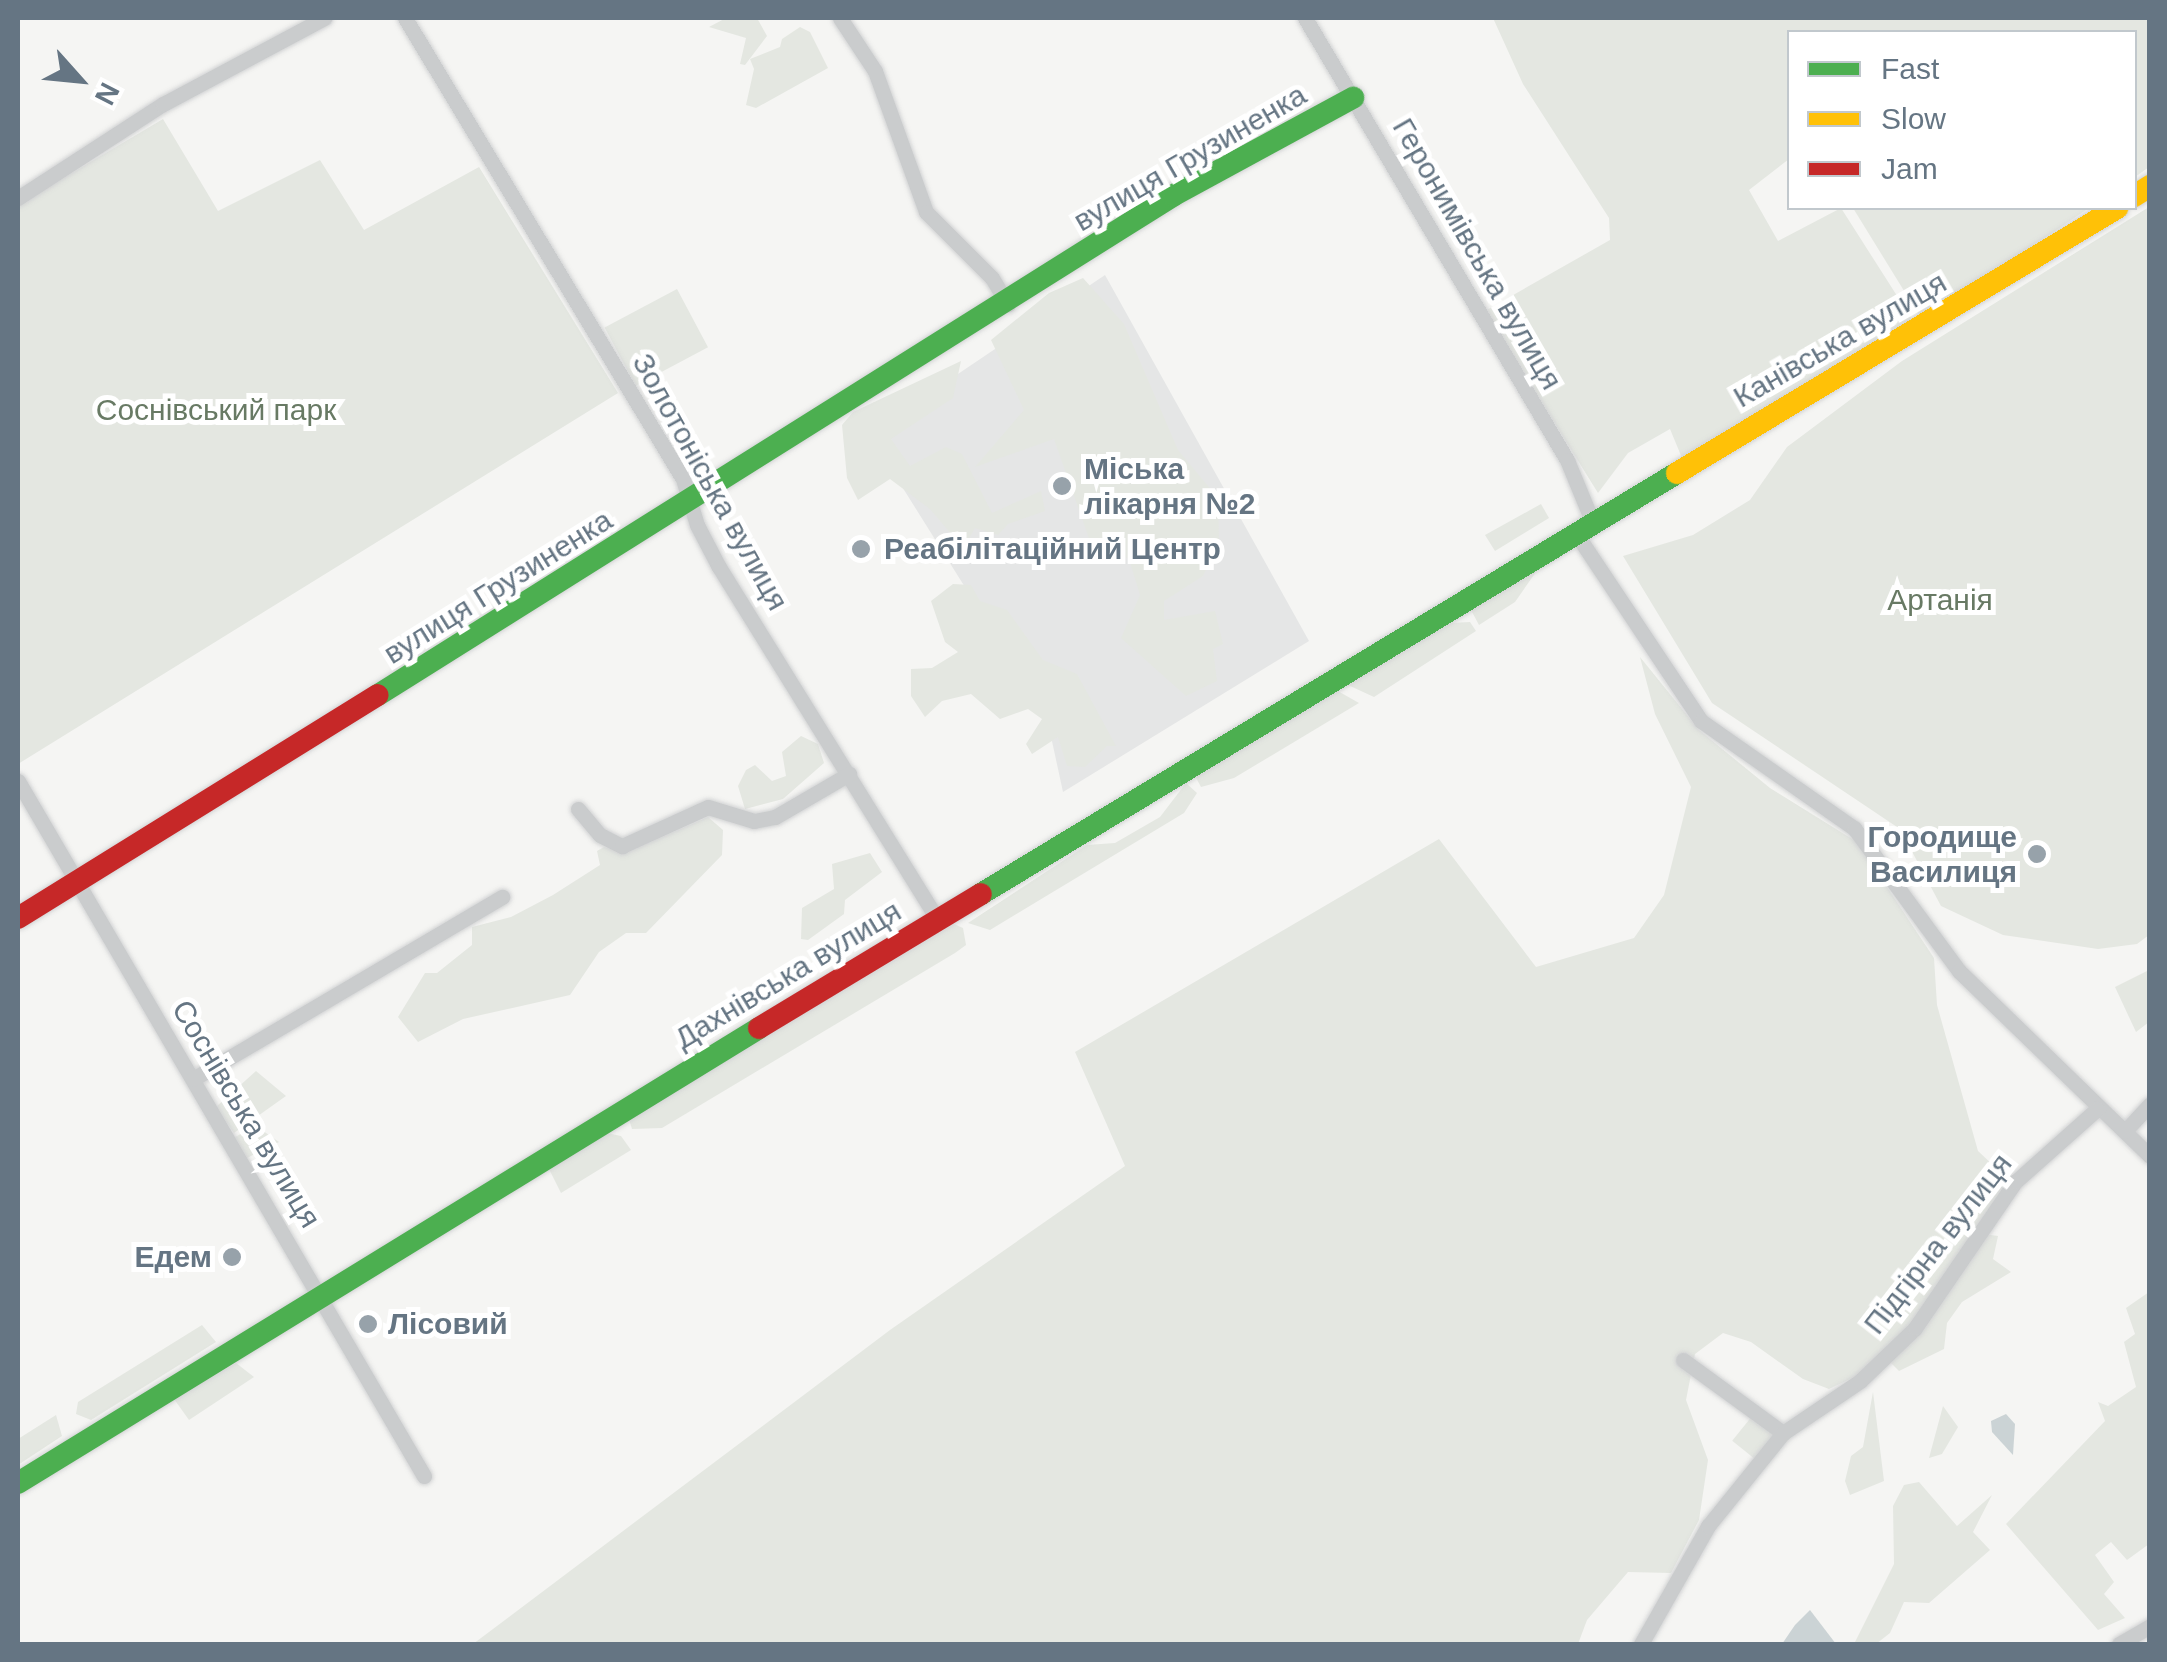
<!DOCTYPE html>
<html>
<head>
<meta charset="utf-8">
<style>
  body { margin:0 }
  #map { position:relative; width:2167px; height:1662px; overflow:hidden; background:#f5f5f3; font-family:Arial,sans-serif }
  div>[style] { position:absolute }
  .built>* { inset:0; background:#e5e6e6 }
  .green>* { inset:0; background:#e4e7e1; transform-origin:0 0 }
  .water>* { inset:0; background:#cbd3d5 }
  .roads { filter:drop-shadow(0 0 2px #d2d3d4) drop-shadow(0 0 2px #d2d3d4) }
  .street>* { height:15px; margin:-7.5px; padding:0 7.5px; transform-origin:7.5px; border-radius:7.5px; background:#cacccd }
  .fast>* { height:22px; margin:-11px; padding:0 11px; transform-origin:11px; border-radius:11px; background:#4caf50 }
  .slow>* { height:22px; margin:-11px; padding:0 11px; transform-origin:11px; border-radius:11px; background:#ffc107 }
  .jam>* { height:22px; margin:-11px; padding:0 11px; transform-origin:11px; border-radius:11px; background:#c62828 }
  .dots>* { width:28px; height:28px; translate:-50% -50%; box-sizing:border-box; border:5px solid #fff; border-radius:50% }
  span { translate:-50% -50%; white-space:nowrap; text-align:center; line-height:1.15; -webkit-text-stroke:10px #fff; paint-order:stroke }
  .street-label { font-size:30px; color:#657583 }
  .park-label { font-size:30px; color:#687a64 }
  .poi-label { font-size:30px; color:#657583; font-weight:700 }
  .left { translate:0 -50%; text-align:left }
  .right { translate:-100% -50%; text-align:right }
  .frame { position:absolute; inset:0; border:20px solid #657583; pointer-events:none }
  .legend { position:absolute; left:1787px; top:30px; width:350px; height:180px; box-sizing:border-box; background:#fff; border:2px solid #c1c8cd; margin:0; padding:12px 18px; list-style:none; font-size:30px; color:#657583 }
  .legend li { display:flex; align-items:center; gap:20px; height:50px }
  .legend b { width:50px; border:2px solid #c1c8cd }
  .north { position:absolute; left:30px; top:30px; width:100px; height:100px; -webkit-text-stroke:8px #fff; paint-order:stroke; rotate:117deg; font-size:28px; font-weight:700; line-height:40px; text-align:center; color:#657583 }
  .north::after { content:''; display:block; margin:auto; width:35px; height:45px; background:#657583; clip-path:polygon(50% 0,100% 100%,50% 72%,0 100%) }
</style>
</head>
<body>
<div id="map">
  <div class="built">
    <i style="clip-path:polygon(1105px 275px,1309px 641px,1063px 792px,1047px 718px,869px 434px)"></i>
  </div>
  <div class="green">
    <i style="clip-path:polygon(726px 18px,757px 18px,767px 36px,745px 65px,740px 64px,746px 38px,709px 27px)"></i>
    <i style="clip-path:polygon(1493px 18px,2149px 18px,2149px 167px,2135px 177px,2134px 32px,1790px 32px,1789px 159px,1749px 190px,1778px 241px,1841px 208px,1915px 324px,1682px 458px,1670px 429px,1628px 453px,1598px 493px,1485px 311px,1610px 240px,1609px 218px,1523px 84px)"></i>
    <i style="clip-path:polygon(800px 27px,810px 32px,828px 68px,756px 108px,746px 105px,754px 69px,750px 59px,780px 47px,782px 39px)"></i>
    <i style="clip-path:polygon(163px 119px,218px 211px,320px 160px,364px 230px,479px 167px,618px 393px,18px 764px,18px 205px)"></i>
    <i style="clip-path:polygon(2149px 207px,2149px 935px,2137px 944px,2098px 949px,2003px 935px,1941px 906px,1900px 829px,1712px 703px,1623px 556px,1693px 535px,1750px 500px,1787px 447px,1902px 361px)"></i>
    <i style="clip-path:polygon(1853px 208px,2089px 208px,1922px 320px)"></i>
    <i style="clip-path:polygon(1083px 278px,1124px 324px,1178px 450px,1218px 498px,1219px 544px,1203px 576px,1164px 601px,1164px 620px,1215px 611px,1223px 644px,1213px 649px,1217px 681px,1186px 696px,1121px 638px,1140px 595px,1129px 559px,1091px 544px,1054px 439px,975px 467px,1024px 410px,991px 340px,1049px 293px)"></i>
    <i style="left:677px;top:289px;width:66px;height:82px;rotate:62deg"></i>
    <i style="clip-path:polygon(961px 361px,953px 398px,891px 439px,910px 466px,946px 447px,962px 454px,992px 513px,1041px 491px,1045px 511px,1008px 524px,998px 535px,975px 528px,963px 548px,930px 509px,890px 479px,858px 500px,847px 478px,842px 425px,853px 412px)"></i>
    <i style="clip-path:polygon(1541px 504px,1549px 518px,1495px 551px,1485px 535px)"></i>
    <i style="clip-path:polygon(1538px 569px,1515px 602px,1479px 625px,1471px 610px)"></i>
    <i style="clip-path:polygon(953px 584px,971px 585px,980px 601px,1007px 610px,1043px 660px,1077px 674px,1116px 746px,1107px 746px,1085px 767px,1067px 766px,1058px 737px,1032px 754px,1026px 744px,1042px 719px,1028px 709px,1000px 719px,971px 694px,942px 701px,925px 717px,911px 696px,911px 669px,932px 668px,958px 652px,945px 642px,931px 601px)"></i>
    <i style="clip-path:polygon(1470px 622px,1476px 631px,1374px 697px,1348px 685px,1450px 623px)"></i>
    <i style="clip-path:polygon(1640px 657px,1699px 730px,1770px 788px,1857px 842px,1934px 958px,1937px 1005px,1978px 1151px,2011px 1182px,1907px 1331px,1854px 1377px,1829px 1389px,1803px 1379px,1751px 1342px,1723px 1333px,1695px 1354px,1686px 1400px,1708px 1460px,1699px 1520px,1671px 1573px,1628px 1572px,1587px 1620px,1578px 1644px,473px 1644px,890px 1330px,1125px 1166px,1075px 1052px,1439px 839px,1536px 967px,1634px 938px,1664px 895px,1691px 787px,1655px 714px)"></i>
    <i style="clip-path:polygon(1336px 690px,1359px 703px,1234px 778px,1201px 787px,1195px 776px)"></i>
    <i style="clip-path:polygon(801px 736px,818px 744px,824px 763px,783px 799px,745px 809px,738px 786px,746px 770px,755px 765px,772px 781px,786px 776px,782px 752px)"></i>
    <i style="clip-path:polygon(1186px 783px,1197px 793px,1184px 813px,990px 930px,968px 923px,1087px 845px,1115px 843px,1160px 817px)"></i>
    <i style="clip-path:polygon(708px 817px,723px 830px,722px 855px,646px 933px,626px 933px,599px 952px,570px 995px,463px 1019px,418px 1042px,398px 1017px,425px 973px,437px 973px,472px 945px,472px 927px,511px 917px,553px 895px,600px 865px,597px 851px,604px 847px,625px 853px)"></i>
    <i style="clip-path:polygon(870px 853px,882px 872px,845px 900px,844px 914px,808px 940px,801px 939px,802px 908px,834px 889px,832px 864px)"></i>
    <i style="clip-path:polygon(954px 924px,963px 928px,966px 945px,955px 953px,662px 1128px,632px 1129px,629px 1119px)"></i>
    <i style="clip-path:polygon(2149px 970px,2149px 1022px,2136px 1032px,2115px 987px)"></i>
    <i style="clip-path:polygon(256px 1071px,286px 1096px,234px 1133px,216px 1107px)"></i>
    <i style="clip-path:polygon(256px 1126px,279px 1142px,247px 1158px,235px 1137px)"></i>
    <i style="clip-path:polygon(607px 1133px,621px 1136px,631px 1150px,561px 1193px,549px 1169px)"></i>
    <i style="clip-path:polygon(1984px 1234px,1998px 1236px,1993px 1259px,2011px 1272px,1962px 1302px,1947px 1323px,1944px 1349px,1899px 1371px,1891px 1363px,1894px 1352px)"></i>
    <i style="clip-path:polygon(2149px 1292px,2149px 1544px,2127px 1560px,2111px 1542px,2095px 1555px,2114px 1582px,2104px 1594px,2125px 1618px,2098px 1630px,2006px 1524px,2105px 1421px,2098px 1402px,2108px 1406px,2136px 1387px,2124px 1342px,2135px 1334px,2126px 1308px)"></i>
    <i style="clip-path:polygon(202px 1325px,216px 1342px,91px 1420px,76px 1414px,78px 1402px)"></i>
    <i style="clip-path:polygon(236px 1363px,254px 1377px,189px 1420px,174px 1399px)"></i>
    <i style="clip-path:polygon(1873px 1392px,1884px 1481px,1850px 1495px,1845px 1481px,1851px 1456px,1863px 1447px)"></i>
    <i style="clip-path:polygon(1943px 1406px,1958px 1427px,1942px 1454px,1929px 1458px)"></i>
    <i style="clip-path:polygon(56px 1415px,62px 1436px,18px 1465px,18px 1439px)"></i>
    <i style="left:1753px;top:1415px;width:28px;height:33px;rotate:39deg"></i>
    <i style="clip-path:polygon(1919px 1482px,1957px 1526px,1992px 1495px,1973px 1532px,1990px 1550px,1929px 1603px,1904px 1602px,1890px 1633px,1876px 1644px,1854px 1644px,1894px 1564px,1893px 1506px,1904px 1485px)"></i>
  </div>
  <div class="water">
    <i style="clip-path:polygon(2006px 1414px,2015px 1424px,2013px 1455px,1992px 1432px,1991px 1421px)"></i>
    <i style="clip-path:polygon(1810px 1610px,1836px 1644px,1782px 1644px,1795px 1625px)"></i>
  </div>
  <div class="roads">
    <div class="street">
      <i style="left:405px;top:18px;width:538px;rotate:58.91deg"></i>
      <i style="left:683px;top:479px;width:48px;rotate:73.1deg"></i>
      <i style="left:697px;top:525px;width:47px;rotate:62.4deg"></i>
      <i style="left:719px;top:567px;width:415px;rotate:58.2deg"></i>
      <i style="left:840px;top:18px;width:64px;rotate:56.6deg"></i>
      <i style="left:875px;top:71px;width:150px;rotate:70.1deg"></i>
      <i style="left:926px;top:212px;width:93px;rotate:45deg"></i>
      <i style="left:992px;top:278px;width:31px;rotate:59deg"></i>
      <i style="left:1305px;top:18px;width:514px;rotate:59.34deg"></i>
      <i style="left:1567px;top:460px;width:68px;rotate:67.6deg"></i>
      <i style="left:18px;top:198px;width:173px;rotate:-33deg"></i>
      <i style="left:163px;top:104px;width:183px;rotate:-28.1deg"></i>
      <i style="left:1575px;top:532px;width:227px;rotate:56.3deg"></i>
      <i style="left:1701px;top:721px;width:187px;rotate:35deg"></i>
      <i style="left:1854px;top:828px;width:177px;rotate:53.7deg"></i>
      <i style="left:1959px;top:971px;width:266px;rotate:44.1deg"></i>
      <i style="left:18px;top:781px;width:805px;rotate:59.71deg"></i>
      <i style="left:578px;top:809px;width:34px;rotate:50deg"></i>
      <i style="left:600px;top:835px;width:25px;rotate:27deg"></i>
      <i style="left:622px;top:846px;width:94px;rotate:-24.4deg"></i>
      <i style="left:708px;top:807px;width:48px;rotate:16.9deg"></i>
      <i style="left:754px;top:821px;width:21px;rotate:-11deg"></i>
      <i style="left:775px;top:817px;width:86px;rotate:-30.2deg"></i>
      <i style="left:193px;top:1079px;width:359px;rotate:-30.5deg"></i>
      <i style="left:2125px;top:1131px;width:37px;rotate:-47deg"></i>
      <i style="left:1683px;top:1360px;width:124px;rotate:36.1deg"></i>
      <i style="left:1641px;top:1644px;width:136px;rotate:-60.4deg"></i>
      <i style="left:1708px;top:1526px;width:119px;rotate:-51.1deg"></i>
      <i style="left:1783px;top:1433px;width:93px;rotate:-34deg"></i>
      <i style="left:1860px;top:1381px;width:76px;rotate:-43.9deg"></i>
      <i style="left:1915px;top:1328px;width:177px;rotate:-55.6deg"></i>
      <i style="left:2015px;top:1182px;width:110px;rotate:-41.7deg"></i>
      <i style="left:2119px;top:1644px;width:36px;rotate:-30deg"></i>
    </div>
    <div class="fast">
      <i style="left:378px;top:695px;width:940px;rotate:-32.13deg"></i>
      <i style="left:1174px;top:195px;width:204px;rotate:-28.5deg"></i>
      <i style="left:981px;top:894px;width:813px;rotate:-31.17deg"></i>
      <i style="left:18px;top:1483px;width:870px;rotate:-31.55deg"></i>
    </div>
    <div class="slow">
      <i style="left:2134px;top:196px;width:19px;rotate:-32deg"></i>
      <i style="left:1677px;top:473px;width:514px;rotate:-31.06deg"></i>
    </div>
    <div class="jam">
      <i style="left:18px;top:918px;width:423px;rotate:-31.8deg"></i>
      <i style="left:759px;top:1028px;width:259px;rotate:-31.1deg"></i>
    </div>
  </div>
  <div class="dots">
    <i style="left:1062px;top:486px;background:#97a2aa"></i>
    <i style="left:861px;top:549px;background:#97a2aa"></i>
    <i style="left:2037px;top:854px;background:#97a2aa"></i>
    <i style="left:232px;top:1257px;background:#97a2aa"></i>
    <i style="left:368px;top:1324px;background:#97a2aa"></i>
  </div>
  <div class="street-label">
    <span style="left:1190px;top:158px;rotate:-30deg">вулиця Грузиненка</span>
    <span style="left:1477px;top:254px;rotate:60deg">Геронимівська вулиця</span>
    <span style="left:1840px;top:340px;rotate:-30deg">Канівська вулиця</span>
    <span style="left:710px;top:482px;rotate:61deg">Золотоніська вулиця</span>
    <span style="left:498px;top:587px;rotate:-32deg">вулиця Грузиненка</span>
    <span style="left:788px;top:975px;rotate:-31deg">Дахнівська вулиця</span>
    <span style="left:246px;top:1114px;rotate:59deg">Соснівська вулиця</span>
    <span style="left:1938px;top:1244px;rotate:-52deg">Підгірна вулиця</span>
  </div>
  <div class="park-label">
    <span style="left:216px;top:410px">Соснівський парк</span>
    <span style="left:1940px;top:600px">Артанія</span>
  </div>
  <div class="poi-label">
    <span class="left" style="left:1084px;top:486px">Міська<br>лікарня №2</span>
    <span class="left" style="left:884px;top:549px">Реабілітаційний Центр</span>
    <span class="right" style="left:2017px;top:854px">Городище<br>Василиця</span>
    <span class="right" style="left:212px;top:1257px">Едем</span>
    <span class="left" style="left:388px;top:1324px">Лісовий</span>
  </div>
  <div class="frame"></div>
  <ul class="legend">
  <li><b style="height:12px;background:#4caf50"></b>Fast</li>
  <li><b style="height:12px;background:#ffc107"></b>Slow</li>
  <li><b style="height:12px;background:#c62828"></b>Jam</li>
  </ul>
  <div class="north">N</div>
</div>
</body>
</html>
